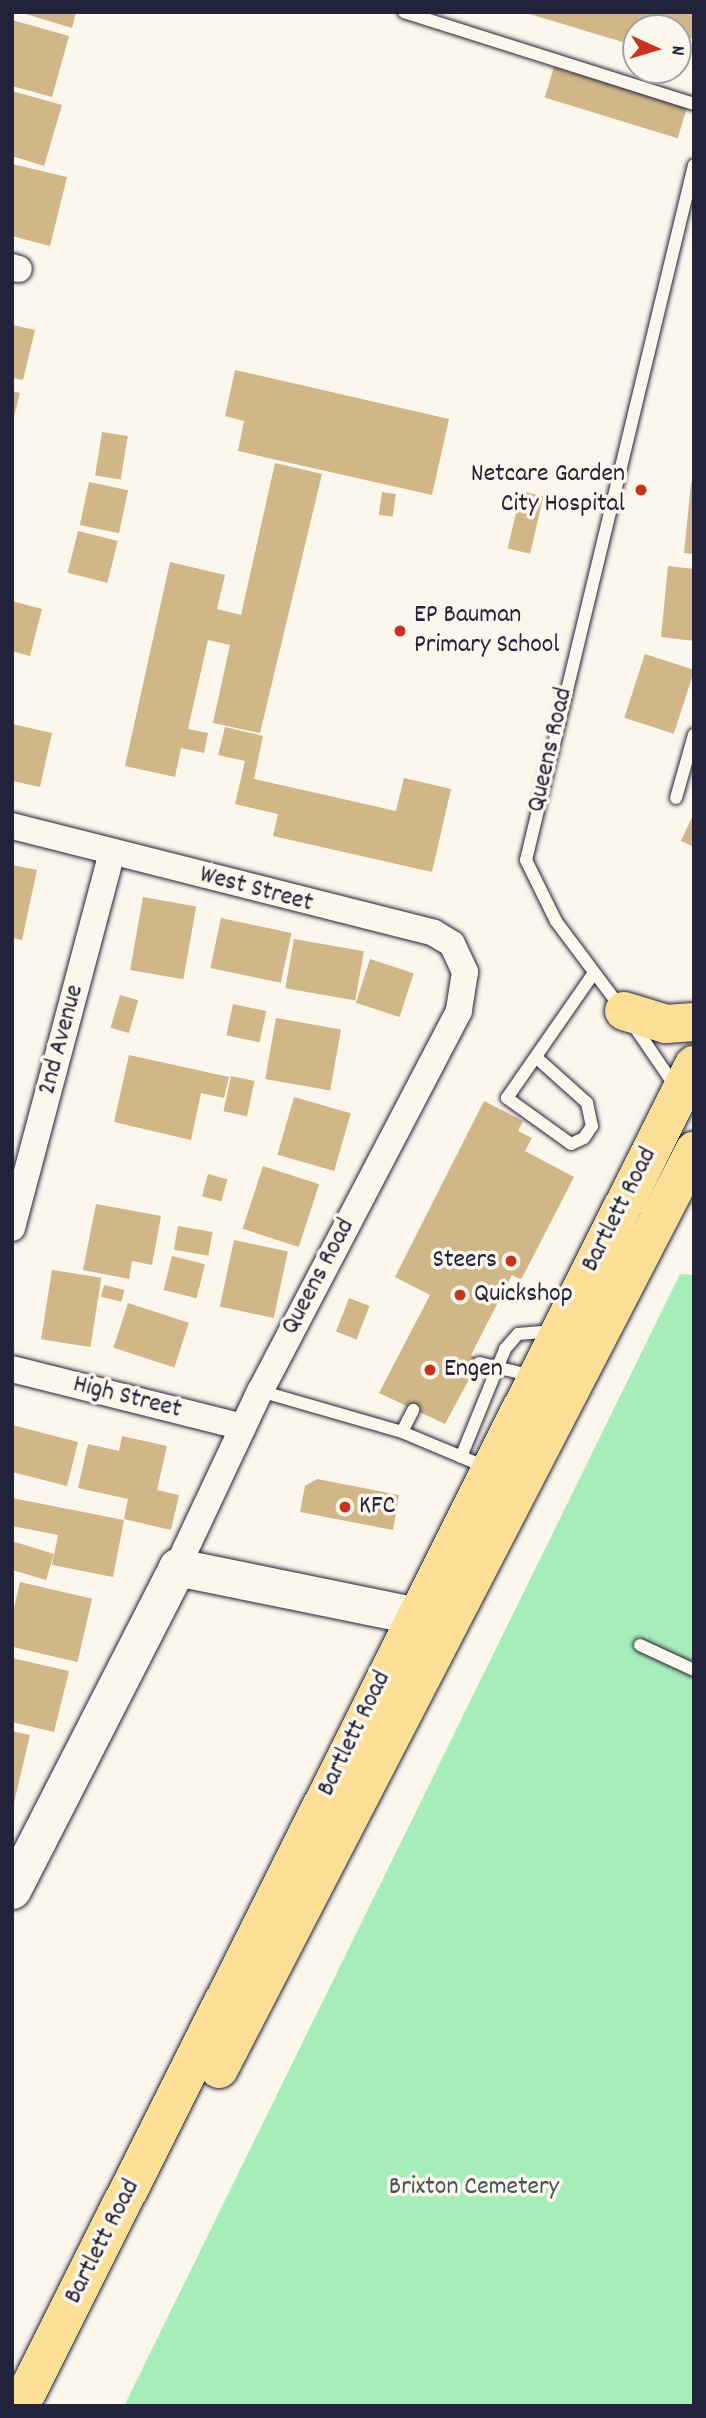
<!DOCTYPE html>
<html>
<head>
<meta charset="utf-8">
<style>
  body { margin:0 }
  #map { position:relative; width:706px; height:2418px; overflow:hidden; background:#fbf7ec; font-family:Dekko,sans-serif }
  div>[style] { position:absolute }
  .green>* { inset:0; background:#a7edb9 }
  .building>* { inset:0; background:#d1b687; transform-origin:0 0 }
  .roads { filter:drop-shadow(0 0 2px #22223b) drop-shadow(0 0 2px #22223b) }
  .service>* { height:12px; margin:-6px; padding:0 6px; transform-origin:6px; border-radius:6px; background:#fbf7ec }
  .minor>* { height:26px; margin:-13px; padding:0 13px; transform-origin:13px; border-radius:13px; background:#fbf7ec }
  .secondary>* { height:37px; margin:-18.5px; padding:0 18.5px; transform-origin:18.5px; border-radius:18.5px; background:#fbf7ec }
  .primary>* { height:38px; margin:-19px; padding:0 19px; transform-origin:19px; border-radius:19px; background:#fbdf96 }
  .dots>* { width:19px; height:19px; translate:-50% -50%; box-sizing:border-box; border:4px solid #fbf7ec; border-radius:50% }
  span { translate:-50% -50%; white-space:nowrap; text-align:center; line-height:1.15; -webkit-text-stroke:7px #fbf7ec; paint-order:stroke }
  .poi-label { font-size:26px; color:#22223b }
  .right { translate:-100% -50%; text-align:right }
  .left { translate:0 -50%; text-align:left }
  .street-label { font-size:26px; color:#22223b }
  .park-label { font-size:26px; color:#43555a }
  .frame { position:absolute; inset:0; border:14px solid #22223b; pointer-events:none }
  .north { position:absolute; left:622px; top:14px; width:70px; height:70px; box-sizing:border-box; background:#fbf7ec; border:2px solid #a4a2a5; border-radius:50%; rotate:94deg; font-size:19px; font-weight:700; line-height:28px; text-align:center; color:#22223b }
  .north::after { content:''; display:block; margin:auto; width:24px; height:32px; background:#c8321e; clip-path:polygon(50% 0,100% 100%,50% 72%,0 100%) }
</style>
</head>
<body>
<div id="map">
  <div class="green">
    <i style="clip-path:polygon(680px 1274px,694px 1275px,694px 2406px,124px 2406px)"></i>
  </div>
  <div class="building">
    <i style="clip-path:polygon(19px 12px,76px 12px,72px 28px)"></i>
    <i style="clip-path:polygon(694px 12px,694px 39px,678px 34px,678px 28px,647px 24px,636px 28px,636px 46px,526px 13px)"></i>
    <i style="clip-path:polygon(12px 20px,69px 36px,52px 97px,12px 86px)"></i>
    <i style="left:554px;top:67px;width:139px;height:32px;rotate:17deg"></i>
    <i style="clip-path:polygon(12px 91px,62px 105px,44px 166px,12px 156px)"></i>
    <i style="clip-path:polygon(12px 164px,67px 177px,50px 246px,12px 236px)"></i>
    <i style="clip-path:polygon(12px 325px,35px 330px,23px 380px,12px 378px)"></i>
    <i style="clip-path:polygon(235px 370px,449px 419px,432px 495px,238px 451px,244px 421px,225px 416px)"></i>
    <i style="clip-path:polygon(12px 391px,20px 393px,13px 420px,12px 420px)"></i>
    <i style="left:102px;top:432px;width:26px;height:44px;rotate:9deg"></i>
    <i style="clip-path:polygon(275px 463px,322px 474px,260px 733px,213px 723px,230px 645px,208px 640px,188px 729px,208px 733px,204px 753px,181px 748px,175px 777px,125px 766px,170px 562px,225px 575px,217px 609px,241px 615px)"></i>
    <i style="left:89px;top:482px;width:40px;height:44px;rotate:12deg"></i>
    <i style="clip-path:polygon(691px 483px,694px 483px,694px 554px,684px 553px)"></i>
    <i style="left:521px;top:491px;width:23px;height:59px;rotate:13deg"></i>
    <i style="left:382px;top:492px;width:14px;height:23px;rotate:8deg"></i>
    <i style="left:78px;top:531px;width:41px;height:43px;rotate:14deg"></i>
    <i style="clip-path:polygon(668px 566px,694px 569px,694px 641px,661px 637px)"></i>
    <i style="clip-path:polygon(12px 601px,42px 609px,30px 656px,12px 651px)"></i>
    <i style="left:645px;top:654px;width:52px;height:67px;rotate:18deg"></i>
    <i style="clip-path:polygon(12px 724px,52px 733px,40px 787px,12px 781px)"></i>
    <i style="clip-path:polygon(225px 727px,263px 736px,254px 779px,396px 811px,404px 778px,451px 789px,432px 872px,273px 836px,278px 814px,235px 804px,245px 761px,218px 755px)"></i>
    <i style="clip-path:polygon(694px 813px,694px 847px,681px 841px)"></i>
    <i style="clip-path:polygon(12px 865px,37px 870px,22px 940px,12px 938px)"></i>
    <i style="left:143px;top:897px;width:54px;height:74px;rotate:10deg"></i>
    <i style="left:221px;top:918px;width:72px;height:51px;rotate:12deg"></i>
    <i style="left:294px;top:939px;width:71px;height:50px;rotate:10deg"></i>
    <i style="left:370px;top:959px;width:46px;height:46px;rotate:18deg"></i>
    <i style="left:120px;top:995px;width:19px;height:34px;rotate:16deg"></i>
    <i style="left:233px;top:1004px;width:34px;height:32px;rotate:12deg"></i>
    <i style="left:276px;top:1018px;width:66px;height:62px;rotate:10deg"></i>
    <i style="clip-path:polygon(129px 1055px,229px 1077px,224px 1098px,201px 1093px,191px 1140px,114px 1122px)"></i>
    <i style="left:231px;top:1076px;width:24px;height:36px;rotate:12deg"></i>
    <i style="left:294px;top:1097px;width:59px;height:60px;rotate:16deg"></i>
    <i style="clip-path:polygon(484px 1101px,523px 1121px,518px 1131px,532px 1138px,525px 1151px,574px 1177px,521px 1280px,512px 1275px,471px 1355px,480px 1359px,445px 1424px,379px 1393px,430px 1295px,395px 1277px)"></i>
    <i style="left:263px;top:1166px;width:59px;height:66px;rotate:18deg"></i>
    <i style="left:208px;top:1174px;width:20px;height:23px;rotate:15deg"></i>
    <i style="clip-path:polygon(96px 1204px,161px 1216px,152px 1265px,132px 1261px,129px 1279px,83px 1270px)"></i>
    <i style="left:178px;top:1226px;width:35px;height:24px;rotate:10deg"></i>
    <i style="left:234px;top:1240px;width:55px;height:68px;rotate:12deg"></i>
    <i style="left:172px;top:1256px;width:34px;height:35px;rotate:14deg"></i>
    <i style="left:52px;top:1270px;width:50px;height:70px;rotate:9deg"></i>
    <i style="left:104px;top:1285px;width:21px;height:12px;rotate:14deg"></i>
    <i style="left:349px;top:1298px;width:22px;height:36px;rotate:21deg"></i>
    <i style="left:128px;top:1303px;width:64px;height:47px;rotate:18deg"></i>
    <i style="clip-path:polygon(12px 1425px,78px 1442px,67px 1486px,12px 1472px)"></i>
    <i style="clip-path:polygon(122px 1436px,167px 1446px,157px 1490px,179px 1495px,171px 1530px,124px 1519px,128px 1499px,78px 1488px,88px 1444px,119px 1451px)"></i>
    <i style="clip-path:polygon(317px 1479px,399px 1495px,393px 1530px,300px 1512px,305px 1486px)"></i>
    <i style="clip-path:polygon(12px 1498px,124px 1520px,113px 1577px,52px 1565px,58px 1535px,12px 1526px)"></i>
    <i style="clip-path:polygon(12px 1541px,54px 1554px,46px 1580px,12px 1570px)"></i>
    <i style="left:20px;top:1582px;width:74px;height:65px;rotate:13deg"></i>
    <i style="clip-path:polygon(12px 1658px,69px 1671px,54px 1732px,12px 1722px)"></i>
    <i style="clip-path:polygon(12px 1731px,30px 1735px,13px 1807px,12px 1807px)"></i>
  </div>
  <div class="roads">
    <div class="service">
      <i style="left:404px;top:12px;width:304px;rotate:17.6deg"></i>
      <i style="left:676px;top:798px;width:66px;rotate:-74.1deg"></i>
      <i style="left:621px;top:1008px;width:109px;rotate:-126.8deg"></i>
      <i style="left:556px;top:921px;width:68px;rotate:-116.2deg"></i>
      <i style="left:526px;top:860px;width:715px;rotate:-76.41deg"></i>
      <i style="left:632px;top:1023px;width:80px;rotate:55.7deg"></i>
      <i style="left:538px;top:1059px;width:66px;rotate:41.9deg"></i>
      <i style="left:587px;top:1103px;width:24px;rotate:78deg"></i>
      <i style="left:592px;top:1126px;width:14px;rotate:124deg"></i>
      <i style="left:584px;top:1138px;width:14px;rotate:155deg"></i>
      <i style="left:571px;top:1144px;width:79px;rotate:-144.3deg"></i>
      <i style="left:507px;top:1098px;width:152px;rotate:-55.2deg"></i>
      <i style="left:479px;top:1363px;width:56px;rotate:13.5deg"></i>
      <i style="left:260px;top:1391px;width:148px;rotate:16.1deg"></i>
      <i style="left:402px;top:1432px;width:93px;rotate:22.7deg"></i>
      <i style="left:402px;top:1432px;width:25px;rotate:-63deg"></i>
      <i style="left:461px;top:1457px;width:117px;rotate:-67.8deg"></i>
      <i style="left:505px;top:1349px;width:20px;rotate:-49deg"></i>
      <i style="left:518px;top:1334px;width:38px;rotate:-5deg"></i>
      <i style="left:640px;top:1645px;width:60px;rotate:24.8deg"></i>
    </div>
    <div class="minor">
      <i style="left:12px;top:267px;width:7px;rotate:16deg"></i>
      <i style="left:12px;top:826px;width:435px;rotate:14.2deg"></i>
      <i style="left:434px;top:933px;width:21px;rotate:31deg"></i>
      <i style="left:452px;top:944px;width:31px;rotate:65deg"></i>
      <i style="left:465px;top:972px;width:39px;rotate:99deg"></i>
      <i style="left:459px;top:1011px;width:429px;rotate:117.6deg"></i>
      <i style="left:260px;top:1391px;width:195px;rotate:115.2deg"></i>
      <i style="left:12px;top:1228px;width:389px;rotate:-75.1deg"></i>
      <i style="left:12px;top:1369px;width:238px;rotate:14.1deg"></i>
    </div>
    <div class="secondary">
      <i style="left:12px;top:1890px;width:363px;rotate:-62.9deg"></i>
      <i style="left:177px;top:1567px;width:241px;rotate:11.5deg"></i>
      <i style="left:413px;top:1615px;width:35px;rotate:27deg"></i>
    </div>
    <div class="primary">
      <i style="left:624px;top:1011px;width:44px;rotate:17.2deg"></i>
      <i style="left:666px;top:1024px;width:28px;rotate:-4deg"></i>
      <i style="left:219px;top:2069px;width:1034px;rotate:-62.64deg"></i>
      <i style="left:20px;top:2406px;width:1501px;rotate:-63.32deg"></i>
    </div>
  </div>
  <div class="dots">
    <i style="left:641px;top:490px;background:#c8321e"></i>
    <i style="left:400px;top:631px;background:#c8321e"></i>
    <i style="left:511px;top:1261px;background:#c8321e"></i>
    <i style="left:460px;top:1295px;background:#c8321e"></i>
    <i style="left:430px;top:1370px;background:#c8321e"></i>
    <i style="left:345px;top:1507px;background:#c8321e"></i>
  </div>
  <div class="poi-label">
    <span class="right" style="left:625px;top:490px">Netcare Garden<br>City Hospital</span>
    <span class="left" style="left:414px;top:631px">EP Bauman<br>Primary School</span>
    <span class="right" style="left:497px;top:1261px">Steers</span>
    <span class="left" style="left:474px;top:1295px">Quickshop</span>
    <span class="left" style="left:444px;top:1370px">Engen</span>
    <span class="left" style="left:359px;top:1507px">KFC</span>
  </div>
  <div class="street-label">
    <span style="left:551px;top:750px;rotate:-77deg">Queens Road</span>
    <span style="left:256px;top:890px;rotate:15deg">West Street</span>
    <span style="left:62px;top:1040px;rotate:-75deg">2nd Avenue</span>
    <span style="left:620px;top:1210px;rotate:-63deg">Bartlett Road</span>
    <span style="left:319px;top:1277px;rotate:-62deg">Queens Road</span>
    <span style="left:127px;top:1398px;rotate:14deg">High Street</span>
    <span style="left:355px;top:1734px;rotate:-64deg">Bartlett Road</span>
    <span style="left:103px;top:2242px;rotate:-63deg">Bartlett Road</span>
  </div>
  <div class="park-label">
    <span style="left:474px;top:2188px">Brixton Cemetery</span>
  </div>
  <div class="frame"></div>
  <div class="north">N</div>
</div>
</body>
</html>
